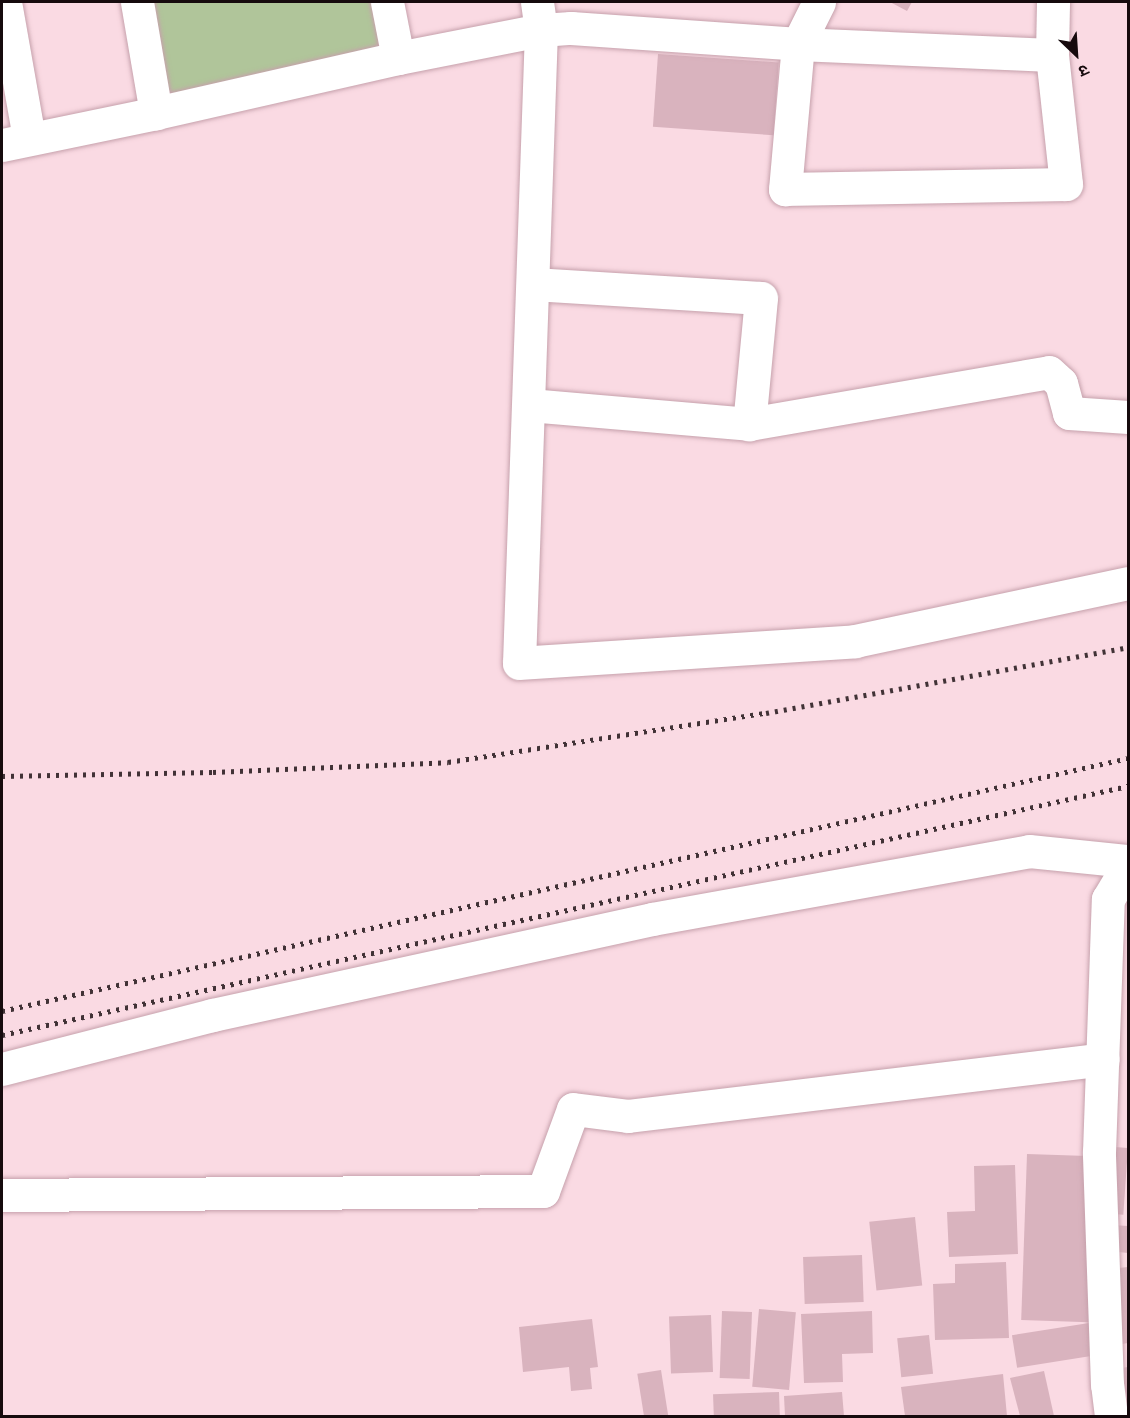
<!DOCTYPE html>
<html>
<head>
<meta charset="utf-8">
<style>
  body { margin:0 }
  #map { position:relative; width:1130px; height:1418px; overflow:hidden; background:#fadae3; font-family:"Crimson Pro","Noto Sans Devanagari",serif }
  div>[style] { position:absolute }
  .green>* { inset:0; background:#b0c59a }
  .building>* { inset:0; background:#d9b3be; transform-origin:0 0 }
  .roads { filter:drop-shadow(0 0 2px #c6a1ac) drop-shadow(0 0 2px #c6a1ac) }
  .minor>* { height:33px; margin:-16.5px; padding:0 16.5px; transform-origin:16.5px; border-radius:16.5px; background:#fff }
  .rail>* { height:4.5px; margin-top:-2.25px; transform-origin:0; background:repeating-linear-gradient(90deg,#413236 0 3px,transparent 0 9px) }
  span { translate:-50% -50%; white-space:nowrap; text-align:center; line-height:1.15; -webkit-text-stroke:4.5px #fadae3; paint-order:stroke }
  .frame { position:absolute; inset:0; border:3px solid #160a0d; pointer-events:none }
  .north { position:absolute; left:1046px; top:24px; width:60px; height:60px; -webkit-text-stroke:4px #fadae3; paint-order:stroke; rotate:155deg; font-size:16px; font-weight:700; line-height:24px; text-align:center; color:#160a0d }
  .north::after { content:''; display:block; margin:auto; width:21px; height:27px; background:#160a0d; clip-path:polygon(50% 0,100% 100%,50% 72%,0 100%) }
</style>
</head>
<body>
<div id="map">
  <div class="green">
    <i style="clip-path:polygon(137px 2px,387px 2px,398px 58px,156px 113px)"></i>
  </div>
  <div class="building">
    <i style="clip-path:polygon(890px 2px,912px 2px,907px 11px)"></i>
    <i style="left:658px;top:54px;width:121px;height:73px;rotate:4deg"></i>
    <i style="left:1115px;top:1147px;width:13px;height:67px;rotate:4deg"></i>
    <i style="left:1027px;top:1154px;width:68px;height:166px;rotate:2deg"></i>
    <i style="clip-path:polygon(1015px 1165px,1018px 1254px,949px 1257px,947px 1212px,975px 1211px,974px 1166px)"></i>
    <i style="left:915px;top:1217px;width:69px;height:46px;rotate:84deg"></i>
    <i style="clip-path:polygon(1112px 1225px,1128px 1226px,1128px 1253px,1109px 1251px)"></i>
    <i style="left:862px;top:1255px;width:47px;height:59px;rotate:88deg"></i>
    <i style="clip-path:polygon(1006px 1262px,1009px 1338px,935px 1340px,933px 1284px,955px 1283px,955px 1264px)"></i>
    <i style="clip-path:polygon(1128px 1267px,1128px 1343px,1116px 1345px,1109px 1269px)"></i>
    <i style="left:759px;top:1309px;width:37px;height:78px;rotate:5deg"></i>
    <i style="left:722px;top:1311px;width:30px;height:67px;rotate:2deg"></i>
    <i style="clip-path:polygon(872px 1311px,873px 1353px,842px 1354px,843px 1382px,804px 1383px,801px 1314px)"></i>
    <i style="left:711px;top:1315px;width:57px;height:42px;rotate:88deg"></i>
    <i style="clip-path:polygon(592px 1319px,598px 1367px,590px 1368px,592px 1389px,571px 1391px,569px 1367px,523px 1372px,519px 1327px)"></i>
    <i style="left:1089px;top:1323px;width:33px;height:78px;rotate:81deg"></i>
    <i style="left:929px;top:1335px;width:39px;height:32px;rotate:84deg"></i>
    <i style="clip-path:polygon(1128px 1367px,1128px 1399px,1127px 1399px,1121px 1368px)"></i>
    <i style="left:661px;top:1370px;width:47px;height:24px;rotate:81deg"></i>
    <i style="clip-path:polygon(1044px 1371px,1054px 1416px,1020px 1416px,1010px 1378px)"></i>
    <i style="clip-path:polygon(1003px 1374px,1007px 1416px,905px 1416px,901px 1387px)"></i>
    <i style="left:779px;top:1392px;width:24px;height:66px;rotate:88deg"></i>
    <i style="clip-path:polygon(842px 1392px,844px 1416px,785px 1416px,784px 1396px)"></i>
  </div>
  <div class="roads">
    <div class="minor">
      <i style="left:5px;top:2px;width:138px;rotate:80deg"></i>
      <i style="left:137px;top:2px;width:113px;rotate:80.3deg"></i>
      <i style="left:387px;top:2px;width:57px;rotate:78.9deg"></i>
      <i style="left:537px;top:2px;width:28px;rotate:82deg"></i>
      <i style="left:541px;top:30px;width:633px;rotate:91.99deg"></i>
      <i style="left:519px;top:663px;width:337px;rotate:-3.7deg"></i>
      <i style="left:855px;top:641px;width:279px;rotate:-12deg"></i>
      <i style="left:819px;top:2px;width:47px;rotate:116.6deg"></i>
      <i style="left:798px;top:44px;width:146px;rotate:95.1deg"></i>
      <i style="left:785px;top:189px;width:281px;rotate:-1deg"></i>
      <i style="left:1066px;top:184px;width:130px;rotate:-96.2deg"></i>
      <i style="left:2px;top:145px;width:157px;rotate:-11.7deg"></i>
      <i style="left:156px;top:113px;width:248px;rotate:-12.8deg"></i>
      <i style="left:398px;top:58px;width:146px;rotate:-11.1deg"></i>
      <i style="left:541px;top:30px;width:30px;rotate:-4deg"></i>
      <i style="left:571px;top:28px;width:228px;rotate:4deg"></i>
      <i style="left:798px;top:44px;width:254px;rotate:2.5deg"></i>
      <i style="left:1052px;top:55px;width:53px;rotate:-88.9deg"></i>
      <i style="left:533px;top:284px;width:228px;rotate:3.5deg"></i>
      <i style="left:761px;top:298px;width:127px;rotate:95.4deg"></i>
      <i style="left:529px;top:405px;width:221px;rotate:4.9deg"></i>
      <i style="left:749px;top:424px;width:304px;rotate:-9.8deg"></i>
      <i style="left:1049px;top:372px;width:16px;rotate:43deg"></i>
      <i style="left:1061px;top:383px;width:31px;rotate:75deg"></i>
      <i style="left:1069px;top:413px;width:59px;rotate:3.9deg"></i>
      <i style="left:2px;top:1069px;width:217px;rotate:-14.4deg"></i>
      <i style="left:212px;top:1015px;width:450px;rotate:-12.3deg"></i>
      <i style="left:652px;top:919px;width:383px;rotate:-10.2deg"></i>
      <i style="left:1029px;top:851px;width:100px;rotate:5.8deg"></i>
      <i style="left:2px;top:1195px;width:541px;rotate:-0.42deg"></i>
      <i style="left:543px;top:1191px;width:87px;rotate:-69.9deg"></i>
      <i style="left:573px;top:1109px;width:55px;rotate:7.3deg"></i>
      <i style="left:628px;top:1116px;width:478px;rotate:-6.8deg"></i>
      <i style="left:1111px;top:1416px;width:31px;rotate:-97deg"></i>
      <i style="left:1107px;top:1385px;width:233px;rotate:-92deg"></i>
      <i style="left:1099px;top:1152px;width:253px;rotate:-88deg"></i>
      <i style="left:1108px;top:899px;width:39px;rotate:-59deg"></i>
    </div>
  </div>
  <div class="rail">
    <i style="left:2px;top:776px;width:211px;rotate:-1.1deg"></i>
    <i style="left:213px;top:772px;width:235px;rotate:-2.4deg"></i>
    <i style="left:448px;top:762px;width:322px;rotate:-8.8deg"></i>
    <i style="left:766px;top:713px;width:368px;rotate:-10.3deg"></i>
    <i style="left:2px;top:1011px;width:1154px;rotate:-12.66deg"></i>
    <i style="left:2px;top:1035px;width:1153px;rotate:-12.47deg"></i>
  </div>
  <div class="frame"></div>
  <div class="north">उ</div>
</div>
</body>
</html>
